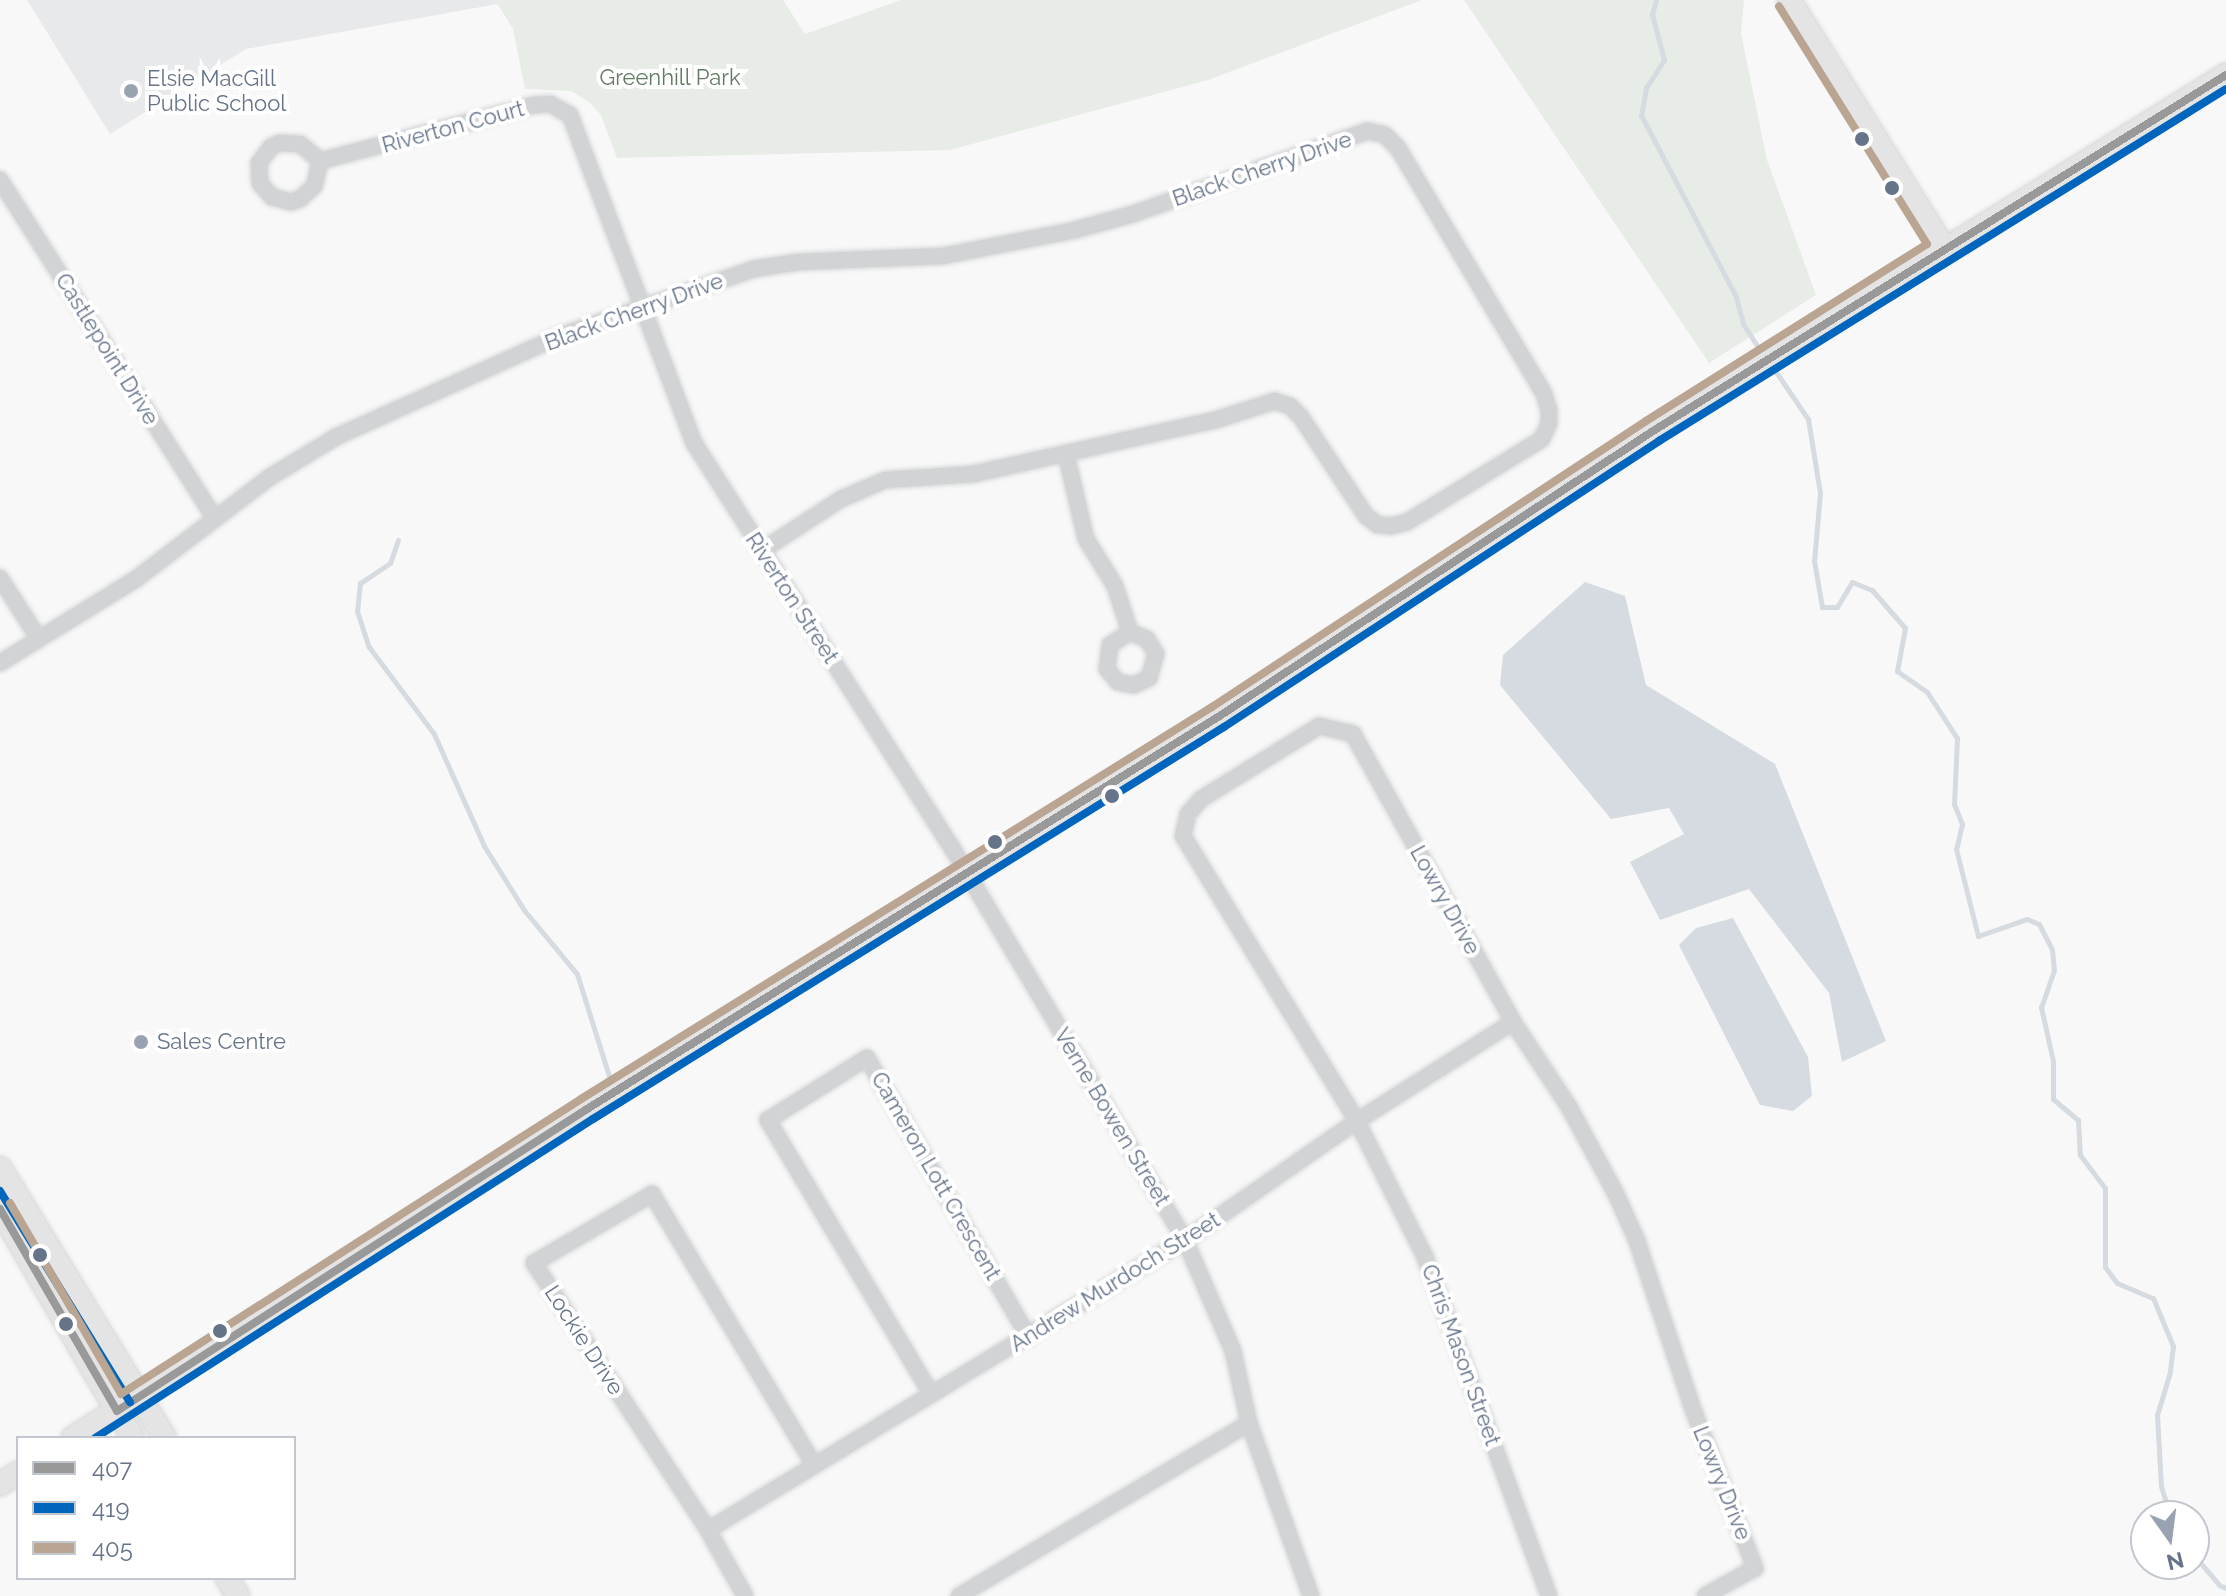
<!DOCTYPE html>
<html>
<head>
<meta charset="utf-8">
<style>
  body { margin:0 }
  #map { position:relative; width:2226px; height:1596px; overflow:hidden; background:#f8f8f8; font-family:Raleway,sans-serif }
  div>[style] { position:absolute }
  .built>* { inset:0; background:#e8e9ea }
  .green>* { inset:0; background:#e8ece6 }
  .water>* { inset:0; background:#d5dbe0 }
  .stream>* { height:5px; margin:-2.5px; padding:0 2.5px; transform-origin:2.5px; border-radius:2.5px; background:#d5dbe0 }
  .roads { filter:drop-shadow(0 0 2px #d4d6d8) drop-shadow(0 0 2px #d4d6d8) }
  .street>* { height:16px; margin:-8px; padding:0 8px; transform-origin:8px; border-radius:8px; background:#d2d3d4 }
  .secondary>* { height:22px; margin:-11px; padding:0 11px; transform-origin:11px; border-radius:11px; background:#e4e4e5 }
  .bus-1>* { height:8px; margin:-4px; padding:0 4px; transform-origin:4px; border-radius:4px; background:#999 }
  .bus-2>* { height:8px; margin:-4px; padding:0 4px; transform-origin:4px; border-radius:4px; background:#0065bd }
  .bus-3>* { height:8px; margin:-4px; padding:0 4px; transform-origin:4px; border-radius:4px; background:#baa492 }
  .dots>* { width:22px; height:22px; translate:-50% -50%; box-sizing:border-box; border:4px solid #fff; border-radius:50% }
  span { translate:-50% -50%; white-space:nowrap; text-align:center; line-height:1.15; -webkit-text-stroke:8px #fff; paint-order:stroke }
  .poi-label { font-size:22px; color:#66748a }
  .left { translate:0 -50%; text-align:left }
  .park-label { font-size:22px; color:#627b62 }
  .street-label { font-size:22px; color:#66748a }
  .legend { position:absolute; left:16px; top:1436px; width:280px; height:144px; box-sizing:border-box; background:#fff; border:2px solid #c2c7d0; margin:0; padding:10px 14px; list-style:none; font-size:24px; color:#66748a }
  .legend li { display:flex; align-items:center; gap:16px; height:40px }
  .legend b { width:40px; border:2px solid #c2c7d0 }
  .north { position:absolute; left:2130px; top:1500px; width:80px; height:80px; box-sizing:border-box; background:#fff; border:2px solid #c2c7d0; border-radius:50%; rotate:166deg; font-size:22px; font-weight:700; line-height:32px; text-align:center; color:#66748a }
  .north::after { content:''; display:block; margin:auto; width:28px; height:36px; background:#99a2b0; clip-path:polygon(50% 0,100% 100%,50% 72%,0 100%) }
</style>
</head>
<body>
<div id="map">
  <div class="built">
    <i style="clip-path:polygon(27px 0,495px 0,498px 4px,246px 49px,110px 134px)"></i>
  </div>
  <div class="green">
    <i style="clip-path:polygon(495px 0,783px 0,805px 34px,901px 0,1422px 0,1208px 80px,950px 150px,617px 158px,601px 115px,589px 102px,571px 91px,525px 89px,513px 29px)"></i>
    <i style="clip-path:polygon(1464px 0,1744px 0,1741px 33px,1767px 160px,1816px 295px,1709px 363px)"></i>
  </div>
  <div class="water">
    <i style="clip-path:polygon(1585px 582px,1625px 596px,1646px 685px,1775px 764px,1886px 1041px,1842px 1062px,1829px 993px,1749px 889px,1660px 920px,1630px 862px,1684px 834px,1669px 808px,1611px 819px,1500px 685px,1503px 655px)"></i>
    <i style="clip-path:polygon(1733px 918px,1808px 1057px,1812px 1096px,1793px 1111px,1760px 1105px,1679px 945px,1696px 928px)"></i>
  </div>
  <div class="stream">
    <i style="left:1656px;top:0;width:15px;rotate:106deg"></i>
    <i style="left:1652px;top:14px;width:48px;rotate:75.4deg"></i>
    <i style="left:1664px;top:60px;width:33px;rotate:123deg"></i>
    <i style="left:1646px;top:88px;width:27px;rotate:100deg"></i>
    <i style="left:1641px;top:115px;width:205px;rotate:62.4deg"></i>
    <i style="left:1736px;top:297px;width:28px;rotate:75deg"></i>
    <i style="left:1743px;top:324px;width:27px;rotate:57deg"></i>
    <i style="left:1776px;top:372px;width:57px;rotate:55.8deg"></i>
    <i style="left:1808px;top:419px;width:75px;rotate:80.8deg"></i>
    <i style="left:1820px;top:493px;width:68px;rotate:95deg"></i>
    <i style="left:1814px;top:561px;width:47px;rotate:80.1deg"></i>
    <i style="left:1822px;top:607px;width:15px"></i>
    <i style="left:1837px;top:607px;width:29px;rotate:-59deg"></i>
    <i style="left:1852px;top:582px;width:22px;rotate:22deg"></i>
    <i style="left:1872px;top:590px;width:50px;rotate:49deg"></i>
    <i style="left:1905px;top:628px;width:44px;rotate:100.5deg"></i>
    <i style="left:1897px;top:671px;width:37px;rotate:35deg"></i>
    <i style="left:1927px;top:692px;width:55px;rotate:56.9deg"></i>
    <i style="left:1957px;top:738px;width:66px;rotate:92.6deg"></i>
    <i style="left:1954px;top:804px;width:22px;rotate:68deg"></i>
    <i style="left:1962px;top:824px;width:26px;rotate:103deg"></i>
    <i style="left:1956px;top:849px;width:90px;rotate:75.8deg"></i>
    <i style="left:1978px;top:936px;width:52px;rotate:-19.1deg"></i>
    <i style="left:2027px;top:919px;width:13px;rotate:23deg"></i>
    <i style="left:2039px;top:924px;width:28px;rotate:63deg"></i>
    <i style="left:2052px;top:949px;width:21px;rotate:85deg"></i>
    <i style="left:2054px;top:970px;width:39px;rotate:109deg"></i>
    <i style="left:2041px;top:1007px;width:55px;rotate:77.5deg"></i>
    <i style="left:2053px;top:1061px;width:38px;rotate:90deg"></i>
    <i style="left:2053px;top:1099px;width:33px;rotate:40deg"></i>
    <i style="left:2078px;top:1120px;width:35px;rotate:87deg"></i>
    <i style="left:2080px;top:1155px;width:41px;rotate:52.9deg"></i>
    <i style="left:2105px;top:1188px;width:79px;rotate:90deg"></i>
    <i style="left:2105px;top:1267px;width:20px;rotate:53deg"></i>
    <i style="left:2117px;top:1283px;width:39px;rotate:23deg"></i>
    <i style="left:2153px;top:1298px;width:52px;rotate:67.4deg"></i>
    <i style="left:2173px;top:1346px;width:26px;rotate:97deg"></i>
    <i style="left:2170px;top:1372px;width:45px;rotate:106.8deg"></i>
    <i style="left:2157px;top:1415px;width:71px;rotate:86.8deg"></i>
    <i style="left:2161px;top:1486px;width:31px;rotate:73deg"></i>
    <i style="left:398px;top:540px;width:24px;rotate:109deg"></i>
    <i style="left:390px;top:563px;width:36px;rotate:146deg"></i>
    <i style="left:360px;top:583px;width:28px;rotate:96deg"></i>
    <i style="left:357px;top:611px;width:38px;rotate:72deg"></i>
    <i style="left:369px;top:647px;width:109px;rotate:53.2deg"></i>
    <i style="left:434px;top:734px;width:123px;rotate:65.9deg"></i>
    <i style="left:484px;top:846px;width:75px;rotate:58deg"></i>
    <i style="left:524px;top:910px;width:83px;rotate:50.4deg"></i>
    <i style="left:577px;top:974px;width:107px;rotate:72.6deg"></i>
    <i style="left:2194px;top:1555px;width:39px;rotate:50deg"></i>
    <i style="left:2219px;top:1585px;width:8px;rotate:23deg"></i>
  </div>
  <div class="roads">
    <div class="street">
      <i style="left:320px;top:161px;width:26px;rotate:103deg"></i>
      <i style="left:314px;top:186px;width:19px;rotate:137deg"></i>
      <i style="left:300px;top:199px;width:9px;rotate:162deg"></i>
      <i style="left:291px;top:202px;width:20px;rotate:-165deg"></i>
      <i style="left:272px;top:197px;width:18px;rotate:-131deg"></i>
      <i style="left:260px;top:183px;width:20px;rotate:-93deg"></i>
      <i style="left:259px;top:163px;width:20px;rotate:-53deg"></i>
      <i style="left:271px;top:147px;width:10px;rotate:-24deg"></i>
      <i style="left:280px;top:143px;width:20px;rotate:3deg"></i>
      <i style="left:300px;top:144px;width:26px;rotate:40deg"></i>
      <i style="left:320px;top:161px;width:221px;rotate:-14.7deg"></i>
      <i style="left:534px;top:105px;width:16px;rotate:-4deg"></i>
      <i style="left:550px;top:104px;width:23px;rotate:29deg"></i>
      <i style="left:570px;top:115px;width:351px;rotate:69.3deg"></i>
      <i style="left:694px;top:443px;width:478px;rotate:57.5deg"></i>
      <i style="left:951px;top:846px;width:458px;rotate:59.3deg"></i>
      <i style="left:1185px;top:1240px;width:121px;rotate:66.6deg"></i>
      <i style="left:1233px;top:1351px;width:74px;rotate:77.5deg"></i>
      <i style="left:1249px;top:1423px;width:184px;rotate:70.3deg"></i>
      <i style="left:0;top:180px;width:401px;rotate:57.6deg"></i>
      <i style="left:1066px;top:454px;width:87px;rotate:76.8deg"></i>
      <i style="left:1086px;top:539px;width:55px;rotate:58.3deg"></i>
      <i style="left:1115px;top:586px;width:48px;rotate:71.9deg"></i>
      <i style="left:1130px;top:632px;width:24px;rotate:147deg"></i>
      <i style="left:1110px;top:645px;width:24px;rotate:97deg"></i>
      <i style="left:1107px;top:669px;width:17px;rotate:50deg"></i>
      <i style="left:1118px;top:682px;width:16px;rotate:11deg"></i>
      <i style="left:1134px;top:685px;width:17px;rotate:-25deg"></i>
      <i style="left:1149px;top:678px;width:25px;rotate:-74deg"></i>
      <i style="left:1156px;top:654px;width:17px;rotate:-121deg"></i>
      <i style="left:1147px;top:639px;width:18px;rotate:-158deg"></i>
      <i style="left:0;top:578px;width:72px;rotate:57.4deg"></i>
      <i style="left:0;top:663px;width:160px;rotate:-31.7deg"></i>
      <i style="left:136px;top:579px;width:168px;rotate:-37.3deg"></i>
      <i style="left:270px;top:477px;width:77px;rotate:-31.2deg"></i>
      <i style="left:336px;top:437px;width:246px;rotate:-24.3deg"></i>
      <i style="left:560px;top:336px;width:204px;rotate:-19.1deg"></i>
      <i style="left:753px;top:269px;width:47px;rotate:-8.7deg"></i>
      <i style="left:799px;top:262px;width:144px;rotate:-2.4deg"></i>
      <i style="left:943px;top:256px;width:135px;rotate:-11.1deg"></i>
      <i style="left:1075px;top:230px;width:60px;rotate:-15.4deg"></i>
      <i style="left:1133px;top:214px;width:249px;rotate:-19.5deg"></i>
      <i style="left:1368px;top:131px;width:17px;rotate:13deg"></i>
      <i style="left:1385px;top:135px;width:18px;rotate:45deg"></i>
      <i style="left:1398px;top:148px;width:286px;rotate:59.3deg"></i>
      <i style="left:1544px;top:394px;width:17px;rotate:73deg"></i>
      <i style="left:1549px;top:410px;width:13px;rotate:90deg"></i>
      <i style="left:1549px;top:423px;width:17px;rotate:114deg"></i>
      <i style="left:1542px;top:439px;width:158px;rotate:148.4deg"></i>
      <i style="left:1407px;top:522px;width:16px;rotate:165deg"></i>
      <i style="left:1392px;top:526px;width:14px;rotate:-176deg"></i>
      <i style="left:1378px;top:525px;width:15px;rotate:-143deg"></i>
      <i style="left:1366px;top:516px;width:118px;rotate:-123.3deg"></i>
      <i style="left:1301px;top:417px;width:16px;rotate:-135deg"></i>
      <i style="left:1290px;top:406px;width:16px;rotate:-162deg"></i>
      <i style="left:1275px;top:401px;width:63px;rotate:162.4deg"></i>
      <i style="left:1215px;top:420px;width:247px;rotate:167.4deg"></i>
      <i style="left:974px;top:474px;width:89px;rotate:176.1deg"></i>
      <i style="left:885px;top:480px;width:48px;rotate:156.6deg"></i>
      <i style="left:841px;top:499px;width:95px;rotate:147deg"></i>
      <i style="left:930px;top:1392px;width:317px;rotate:-120.8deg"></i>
      <i style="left:768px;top:1120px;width:117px;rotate:-32.1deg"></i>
      <i style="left:867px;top:1058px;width:323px;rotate:59.9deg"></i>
      <i style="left:708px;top:1530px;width:558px;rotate:-31.3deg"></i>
      <i style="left:1185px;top:1240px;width:209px;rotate:-34.7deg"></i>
      <i style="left:1357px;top:1121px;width:185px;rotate:-32.4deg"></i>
      <i style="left:745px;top:1596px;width:76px;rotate:-119.3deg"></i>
      <i style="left:708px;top:1530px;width:319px;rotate:-123.1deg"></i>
      <i style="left:534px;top:1263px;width:137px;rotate:-30.3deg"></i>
      <i style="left:652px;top:1194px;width:313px;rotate:59.1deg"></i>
      <i style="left:959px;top:1596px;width:338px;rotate:-30.8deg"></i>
      <i style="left:1549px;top:1596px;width:361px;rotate:-110.1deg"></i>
      <i style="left:1425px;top:1257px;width:152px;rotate:-116.6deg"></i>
      <i style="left:1357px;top:1121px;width:334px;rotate:-121.4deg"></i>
      <i style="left:1183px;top:836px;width:23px;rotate:-77deg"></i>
      <i style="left:1188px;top:814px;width:20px;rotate:-49deg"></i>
      <i style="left:1201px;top:799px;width:139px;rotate:-31.7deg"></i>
      <i style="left:1319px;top:726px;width:35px;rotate:13deg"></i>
      <i style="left:1353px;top:734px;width:329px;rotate:60.9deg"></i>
      <i style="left:1513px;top:1022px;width:102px;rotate:56.6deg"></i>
      <i style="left:1569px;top:1107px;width:99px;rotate:61.6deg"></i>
      <i style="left:1616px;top:1194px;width:51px;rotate:65.9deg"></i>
      <i style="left:1637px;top:1241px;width:180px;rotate:71.6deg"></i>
      <i style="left:1694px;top:1412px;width:168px;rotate:68.6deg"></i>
      <i style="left:1755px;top:1568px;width:57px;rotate:150.8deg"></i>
    </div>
    <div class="secondary">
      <i style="left:1789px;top:0;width:292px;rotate:58deg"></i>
      <i style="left:0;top:1168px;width:316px;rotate:58.6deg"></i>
      <i style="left:0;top:1209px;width:265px;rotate:59.9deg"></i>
      <i style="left:73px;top:1438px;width:610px;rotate:-32.62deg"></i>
      <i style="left:587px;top:1109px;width:743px;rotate:-31.85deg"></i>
      <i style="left:1218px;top:717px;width:521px;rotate:-33.32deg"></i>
      <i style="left:1653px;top:431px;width:675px;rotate:-31.85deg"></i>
      <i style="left:0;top:1484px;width:21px;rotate:-31deg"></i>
      <i style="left:227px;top:1578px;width:21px;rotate:59deg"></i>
    </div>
  </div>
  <div class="bus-1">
    <i style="left:0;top:1209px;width:233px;rotate:59.9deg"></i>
    <i style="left:117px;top:1411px;width:559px;rotate:-32.72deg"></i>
    <i style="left:587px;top:1109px;width:743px;rotate:-31.85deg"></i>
    <i style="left:1218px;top:717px;width:521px;rotate:-33.32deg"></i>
    <i style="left:1653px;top:431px;width:675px;rotate:-31.85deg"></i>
  </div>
  <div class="bus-2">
    <i style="left:0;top:1191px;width:248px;rotate:58.4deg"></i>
    <i style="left:95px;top:1438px;width:591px;rotate:-32.64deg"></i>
    <i style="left:593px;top:1119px;width:743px;rotate:-31.85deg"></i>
    <i style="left:1224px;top:727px;width:521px;rotate:-33.32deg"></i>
    <i style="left:1659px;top:441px;width:667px;rotate:-31.83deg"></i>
  </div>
  <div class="bus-3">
    <i style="left:10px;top:1203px;width:221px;rotate:59.8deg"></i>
    <i style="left:121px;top:1394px;width:546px;rotate:-32.67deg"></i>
    <i style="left:581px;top:1099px;width:743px;rotate:-31.85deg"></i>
    <i style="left:1212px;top:707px;width:520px;rotate:-33.38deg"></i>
    <i style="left:1646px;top:421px;width:332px;rotate:-32.2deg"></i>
    <i style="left:1927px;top:244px;width:280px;rotate:-121.9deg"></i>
  </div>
  <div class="dots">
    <i style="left:131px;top:91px;background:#99a2b0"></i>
    <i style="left:1862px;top:139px;background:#66748a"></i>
    <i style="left:1892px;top:188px;background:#66748a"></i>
    <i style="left:1112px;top:796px;background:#66748a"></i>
    <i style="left:995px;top:842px;background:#66748a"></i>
    <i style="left:141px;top:1042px;background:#99a2b0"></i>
    <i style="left:40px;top:1255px;background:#66748a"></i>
    <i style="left:66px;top:1324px;background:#66748a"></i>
    <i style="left:220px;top:1331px;background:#66748a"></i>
  </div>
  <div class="poi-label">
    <span class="left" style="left:147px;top:91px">Elsie MacGill<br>Public School</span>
    <span class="left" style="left:157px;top:1042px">Sales Centre</span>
  </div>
  <div class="park-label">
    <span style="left:670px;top:78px">Greenhill Park</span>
  </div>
  <div class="street-label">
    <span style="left:453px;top:127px;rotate:-15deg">Riverton Court</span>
    <span style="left:1262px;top:169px;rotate:-19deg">Black Cherry Drive</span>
    <span style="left:634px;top:312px;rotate:-20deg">Black Cherry Drive</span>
    <span style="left:107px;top:349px;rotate:58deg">Castlepoint Drive</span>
    <span style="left:792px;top:598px;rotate:57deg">Riverton Street</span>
    <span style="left:1445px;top:900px;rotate:61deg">Lowry Drive</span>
    <span style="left:1112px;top:1117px;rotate:59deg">Verne Bowen Street</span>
    <span style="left:936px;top:1176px;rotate:60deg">Cameron Lott Crescent</span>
    <span style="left:1115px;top:1282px;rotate:-32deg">Andrew Murdoch Street</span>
    <span style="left:584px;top:1340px;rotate:57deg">Lockie Drive</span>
    <span style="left:1461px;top:1355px;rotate:70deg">Chris Mason Street</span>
    <span style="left:1722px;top:1483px;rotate:68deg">Lowry Drive</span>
  </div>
  <ul class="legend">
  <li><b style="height:10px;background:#999"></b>407</li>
  <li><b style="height:10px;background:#0065bd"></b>419</li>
  <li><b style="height:10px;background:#baa492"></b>405</li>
  </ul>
  <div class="north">N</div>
</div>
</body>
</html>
